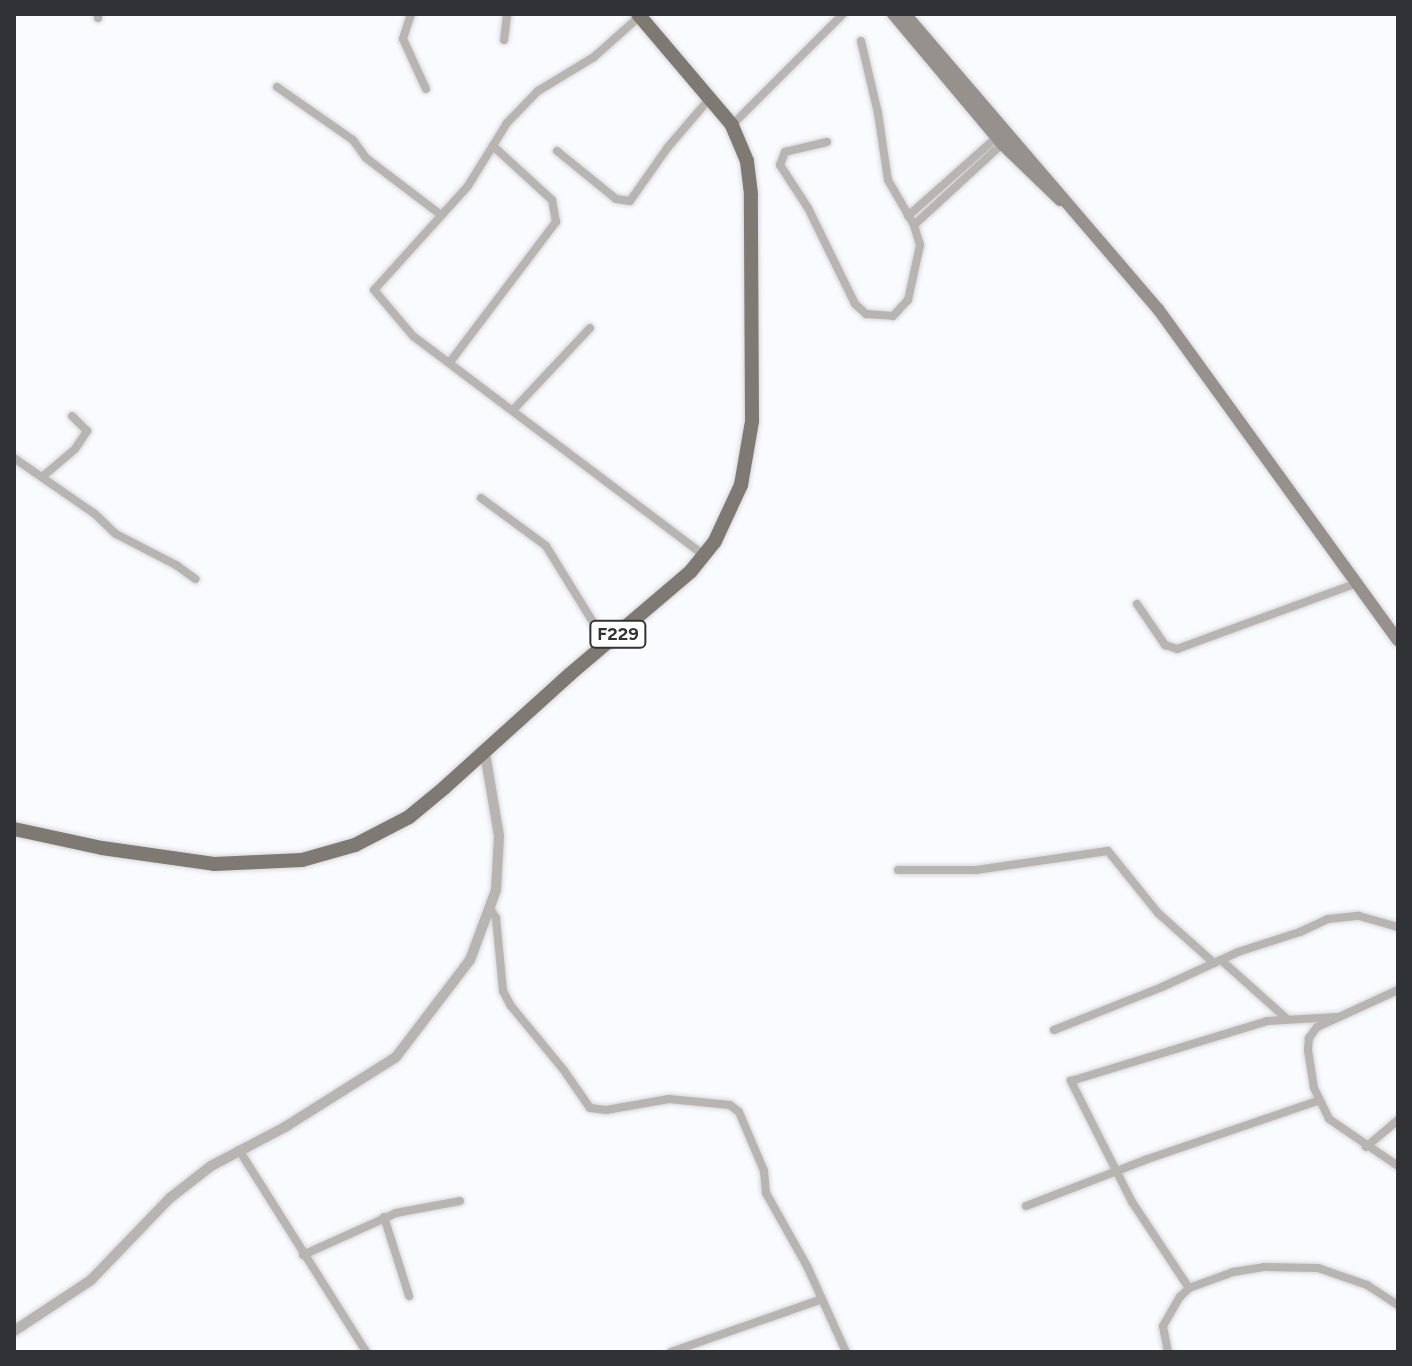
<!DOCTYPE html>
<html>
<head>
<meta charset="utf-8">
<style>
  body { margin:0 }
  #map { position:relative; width:1412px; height:1366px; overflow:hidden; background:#fafbfe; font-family:Figtree,sans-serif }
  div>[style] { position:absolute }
  .roads { filter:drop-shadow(0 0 2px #d6d7da) drop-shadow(0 0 2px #d6d7da) }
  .minor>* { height:8px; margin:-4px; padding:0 4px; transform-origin:4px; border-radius:4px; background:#b7b4b1 }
  .tertiary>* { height:10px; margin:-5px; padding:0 5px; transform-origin:5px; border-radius:5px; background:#b7b4b1 }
  .secondary>* { height:12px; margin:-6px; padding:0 6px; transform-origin:6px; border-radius:6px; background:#96918d }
  .primary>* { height:14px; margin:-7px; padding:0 7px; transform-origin:7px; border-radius:7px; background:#7e7973 }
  span { translate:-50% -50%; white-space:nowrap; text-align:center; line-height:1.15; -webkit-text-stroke:8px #fff; paint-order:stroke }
  .shield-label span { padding:2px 6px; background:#fff; border:2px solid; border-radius:6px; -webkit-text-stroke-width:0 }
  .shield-label { font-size:18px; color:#313235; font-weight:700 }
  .frame { position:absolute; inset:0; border:16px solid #313235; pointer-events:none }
</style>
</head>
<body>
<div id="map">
  <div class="roads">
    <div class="minor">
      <i style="left:411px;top:14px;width:26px;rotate:108deg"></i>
      <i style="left:403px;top:39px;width:55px;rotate:65.3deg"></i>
      <i style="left:640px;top:16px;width:62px;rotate:138.3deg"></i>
      <i style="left:594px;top:57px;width:66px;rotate:148.7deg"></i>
      <i style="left:538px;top:91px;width:45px;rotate:134.1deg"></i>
      <i style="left:507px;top:123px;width:74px;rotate:121.8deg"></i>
      <i style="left:468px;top:186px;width:140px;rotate:132.1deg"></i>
      <i style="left:374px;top:290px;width:60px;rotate:49.7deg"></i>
      <i style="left:413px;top:336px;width:364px;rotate:37deg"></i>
      <i style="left:98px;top:18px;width:4px;rotate:-90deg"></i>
      <i style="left:504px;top:40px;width:26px;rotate:-83deg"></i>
      <i style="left:277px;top:87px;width:93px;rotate:34.9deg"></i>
      <i style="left:353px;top:140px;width:22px;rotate:54deg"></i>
      <i style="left:366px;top:158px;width:94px;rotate:37.2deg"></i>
      <i style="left:732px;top:125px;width:157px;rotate:-45deg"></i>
      <i style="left:827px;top:142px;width:43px;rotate:166.6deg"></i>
      <i style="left:785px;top:152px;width:14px;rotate:111deg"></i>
      <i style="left:780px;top:165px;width:51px;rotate:56.9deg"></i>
      <i style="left:808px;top:208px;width:107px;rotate:63.9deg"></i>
      <i style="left:855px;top:304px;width:15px;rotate:42deg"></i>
      <i style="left:866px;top:314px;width:27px;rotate:4deg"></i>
      <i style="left:893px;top:316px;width:22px;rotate:-47deg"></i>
      <i style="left:908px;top:300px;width:56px;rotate:-77.7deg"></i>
      <i style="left:920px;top:245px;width:21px;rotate:-107deg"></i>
      <i style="left:914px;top:225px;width:52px;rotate:-120deg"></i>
      <i style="left:888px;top:180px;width:68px;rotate:-98.5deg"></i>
      <i style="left:878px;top:113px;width:74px;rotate:-103.3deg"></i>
      <i style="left:557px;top:151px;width:76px;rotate:39.1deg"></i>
      <i style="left:616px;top:199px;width:14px;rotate:8deg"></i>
      <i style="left:630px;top:201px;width:66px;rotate:-54.9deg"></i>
      <i style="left:668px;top:147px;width:65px;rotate:-49.4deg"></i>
      <i style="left:908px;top:216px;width:119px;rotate:-41.6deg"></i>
      <i style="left:914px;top:225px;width:120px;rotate:-42.6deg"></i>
      <i style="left:450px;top:362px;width:176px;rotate:-52.9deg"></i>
      <i style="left:556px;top:222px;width:22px;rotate:-100deg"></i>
      <i style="left:552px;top:200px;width:80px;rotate:-137.5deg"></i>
      <i style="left:514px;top:409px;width:111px;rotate:-46.8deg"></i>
      <i style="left:14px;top:458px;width:98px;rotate:34.7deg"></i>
      <i style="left:95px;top:514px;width:29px;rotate:44deg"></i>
      <i style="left:116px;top:534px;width:68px;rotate:27.3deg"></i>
      <i style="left:176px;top:565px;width:24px;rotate:36deg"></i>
      <i style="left:42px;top:477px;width:43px;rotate:-40.3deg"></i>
      <i style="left:75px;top:449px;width:22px;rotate:-56deg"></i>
      <i style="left:87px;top:431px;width:21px;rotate:-135deg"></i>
      <i style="left:481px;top:498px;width:81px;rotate:36.4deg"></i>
      <i style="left:546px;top:546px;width:114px;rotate:58.3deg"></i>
      <i style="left:1137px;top:604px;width:50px;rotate:55.7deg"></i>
      <i style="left:1165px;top:645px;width:13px;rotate:18deg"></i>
      <i style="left:1177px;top:649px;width:189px;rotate:-20.1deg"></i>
      <i style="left:898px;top:870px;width:78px"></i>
      <i style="left:976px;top:870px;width:133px;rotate:-8.2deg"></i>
      <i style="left:1108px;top:851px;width:80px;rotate:51.1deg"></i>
      <i style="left:1158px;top:913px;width:75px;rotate:41.8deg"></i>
      <i style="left:490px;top:908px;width:12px;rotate:59deg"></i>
      <i style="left:496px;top:918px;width:73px;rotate:84.5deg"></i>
      <i style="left:503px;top:991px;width:17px;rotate:62deg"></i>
      <i style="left:511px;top:1006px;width:82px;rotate:50.5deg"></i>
      <i style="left:563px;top:1069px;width:47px;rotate:55.3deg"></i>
      <i style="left:590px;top:1108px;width:16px;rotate:7deg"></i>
      <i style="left:606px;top:1110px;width:64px;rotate:-9.9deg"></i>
      <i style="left:669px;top:1099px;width:61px;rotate:5.6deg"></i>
      <i style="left:730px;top:1105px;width:11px;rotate:38deg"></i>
      <i style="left:739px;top:1112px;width:64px;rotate:67deg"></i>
      <i style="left:764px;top:1171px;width:22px;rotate:85deg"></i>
      <i style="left:766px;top:1193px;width:84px;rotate:60.7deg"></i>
      <i style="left:807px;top:1266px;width:94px;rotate:65.6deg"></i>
      <i style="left:1221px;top:960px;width:89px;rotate:41.8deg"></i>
      <i style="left:1398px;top:990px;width:89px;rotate:155.4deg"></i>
      <i style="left:1317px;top:1027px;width:14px;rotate:126deg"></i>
      <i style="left:1309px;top:1038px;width:12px;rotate:95deg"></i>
      <i style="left:1308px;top:1050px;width:38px;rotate:81deg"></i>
      <i style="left:1314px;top:1088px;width:34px;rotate:64deg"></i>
      <i style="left:1329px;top:1119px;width:83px;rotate:34.3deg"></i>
      <i style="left:1054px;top:1030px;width:116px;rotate:-21.7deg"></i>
      <i style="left:1162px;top:987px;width:84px;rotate:-24.7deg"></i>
      <i style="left:1238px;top:952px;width:65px;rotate:-17.9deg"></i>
      <i style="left:1300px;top:932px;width:31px;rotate:-25deg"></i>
      <i style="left:1328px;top:919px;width:31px;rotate:-6deg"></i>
      <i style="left:1359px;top:916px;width:41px;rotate:15.8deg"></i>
      <i style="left:1366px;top:1147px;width:42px;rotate:-40.2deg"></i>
      <i style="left:239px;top:1150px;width:239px;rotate:57.8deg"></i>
      <i style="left:1026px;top:1206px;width:128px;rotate:-21.1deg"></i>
      <i style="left:1145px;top:1160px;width:182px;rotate:-18.9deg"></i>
      <i style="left:384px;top:1217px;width:83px;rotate:72.4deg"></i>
      <i style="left:303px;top:1255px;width:102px;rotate:-24.3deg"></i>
      <i style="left:396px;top:1213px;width:65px;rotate:-10.6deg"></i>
      <i style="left:1189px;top:1288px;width:103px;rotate:-123.5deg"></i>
      <i style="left:1132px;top:1202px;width:136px;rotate:-116.8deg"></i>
      <i style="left:1071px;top:1081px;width:205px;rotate:-17deg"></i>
      <i style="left:1267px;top:1021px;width:70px;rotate:-3.3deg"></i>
      <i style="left:671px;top:1352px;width:160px;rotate:-19.3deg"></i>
      <i style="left:1168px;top:1352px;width:26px;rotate:-101deg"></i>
      <i style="left:1163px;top:1326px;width:34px;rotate:-60deg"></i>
      <i style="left:1180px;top:1297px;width:13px;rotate:-45deg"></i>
      <i style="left:1189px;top:1288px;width:47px;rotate:-20deg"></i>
      <i style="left:1233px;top:1272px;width:31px;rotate:-9deg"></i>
      <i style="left:1264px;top:1267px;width:54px;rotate:1.1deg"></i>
      <i style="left:1318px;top:1268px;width:52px;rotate:19.1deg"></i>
      <i style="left:1367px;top:1285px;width:37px;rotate:33deg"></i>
    </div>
    <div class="tertiary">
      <i style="left:14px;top:1331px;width:92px;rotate:-33.5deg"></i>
      <i style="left:91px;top:1280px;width:114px;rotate:-46.1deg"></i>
      <i style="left:170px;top:1198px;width:52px;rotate:-38deg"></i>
      <i style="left:211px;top:1166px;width:84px;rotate:-27.8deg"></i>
      <i style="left:285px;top:1127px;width:131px;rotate:-32.2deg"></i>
      <i style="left:396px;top:1057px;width:122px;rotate:-52.7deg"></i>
      <i style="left:470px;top:960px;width:75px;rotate:-69.6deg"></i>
      <i style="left:496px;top:890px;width:54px;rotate:-86.8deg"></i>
      <i style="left:499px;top:836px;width:84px;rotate:-99.6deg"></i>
    </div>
    <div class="secondary">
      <i style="left:893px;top:14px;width:170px;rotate:50deg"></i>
      <i style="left:1002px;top:144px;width:81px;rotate:44deg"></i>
      <i style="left:905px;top:14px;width:389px;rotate:49.4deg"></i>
      <i style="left:1158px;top:309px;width:409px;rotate:54.1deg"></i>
    </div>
    <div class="primary">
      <i style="left:14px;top:829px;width:90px;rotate:12.2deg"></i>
      <i style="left:102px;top:848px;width:113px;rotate:8.1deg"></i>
      <i style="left:214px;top:864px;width:88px;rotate:-2.6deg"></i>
      <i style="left:302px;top:860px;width:55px;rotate:-15.8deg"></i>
      <i style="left:355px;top:845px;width:61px;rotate:-27.4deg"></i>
      <i style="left:409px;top:817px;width:45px;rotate:-39.6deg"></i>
      <i style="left:444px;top:788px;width:169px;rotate:-42.1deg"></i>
      <i style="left:569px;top:675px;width:160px;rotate:-40.4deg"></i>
      <i style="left:691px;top:571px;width:38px;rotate:-51deg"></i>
      <i style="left:715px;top:541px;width:62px;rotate:-65.1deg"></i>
      <i style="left:741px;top:485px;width:65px;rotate:-80.2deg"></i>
      <i style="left:752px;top:421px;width:227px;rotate:-90.3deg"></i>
      <i style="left:751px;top:194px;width:33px;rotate:-97deg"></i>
      <i style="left:747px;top:161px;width:39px;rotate:-113deg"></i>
      <i style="left:732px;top:125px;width:145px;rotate:-130.3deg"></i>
    </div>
  </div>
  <div class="shield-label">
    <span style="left:618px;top:634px">F229</span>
  </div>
  <div class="frame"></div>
</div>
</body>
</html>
